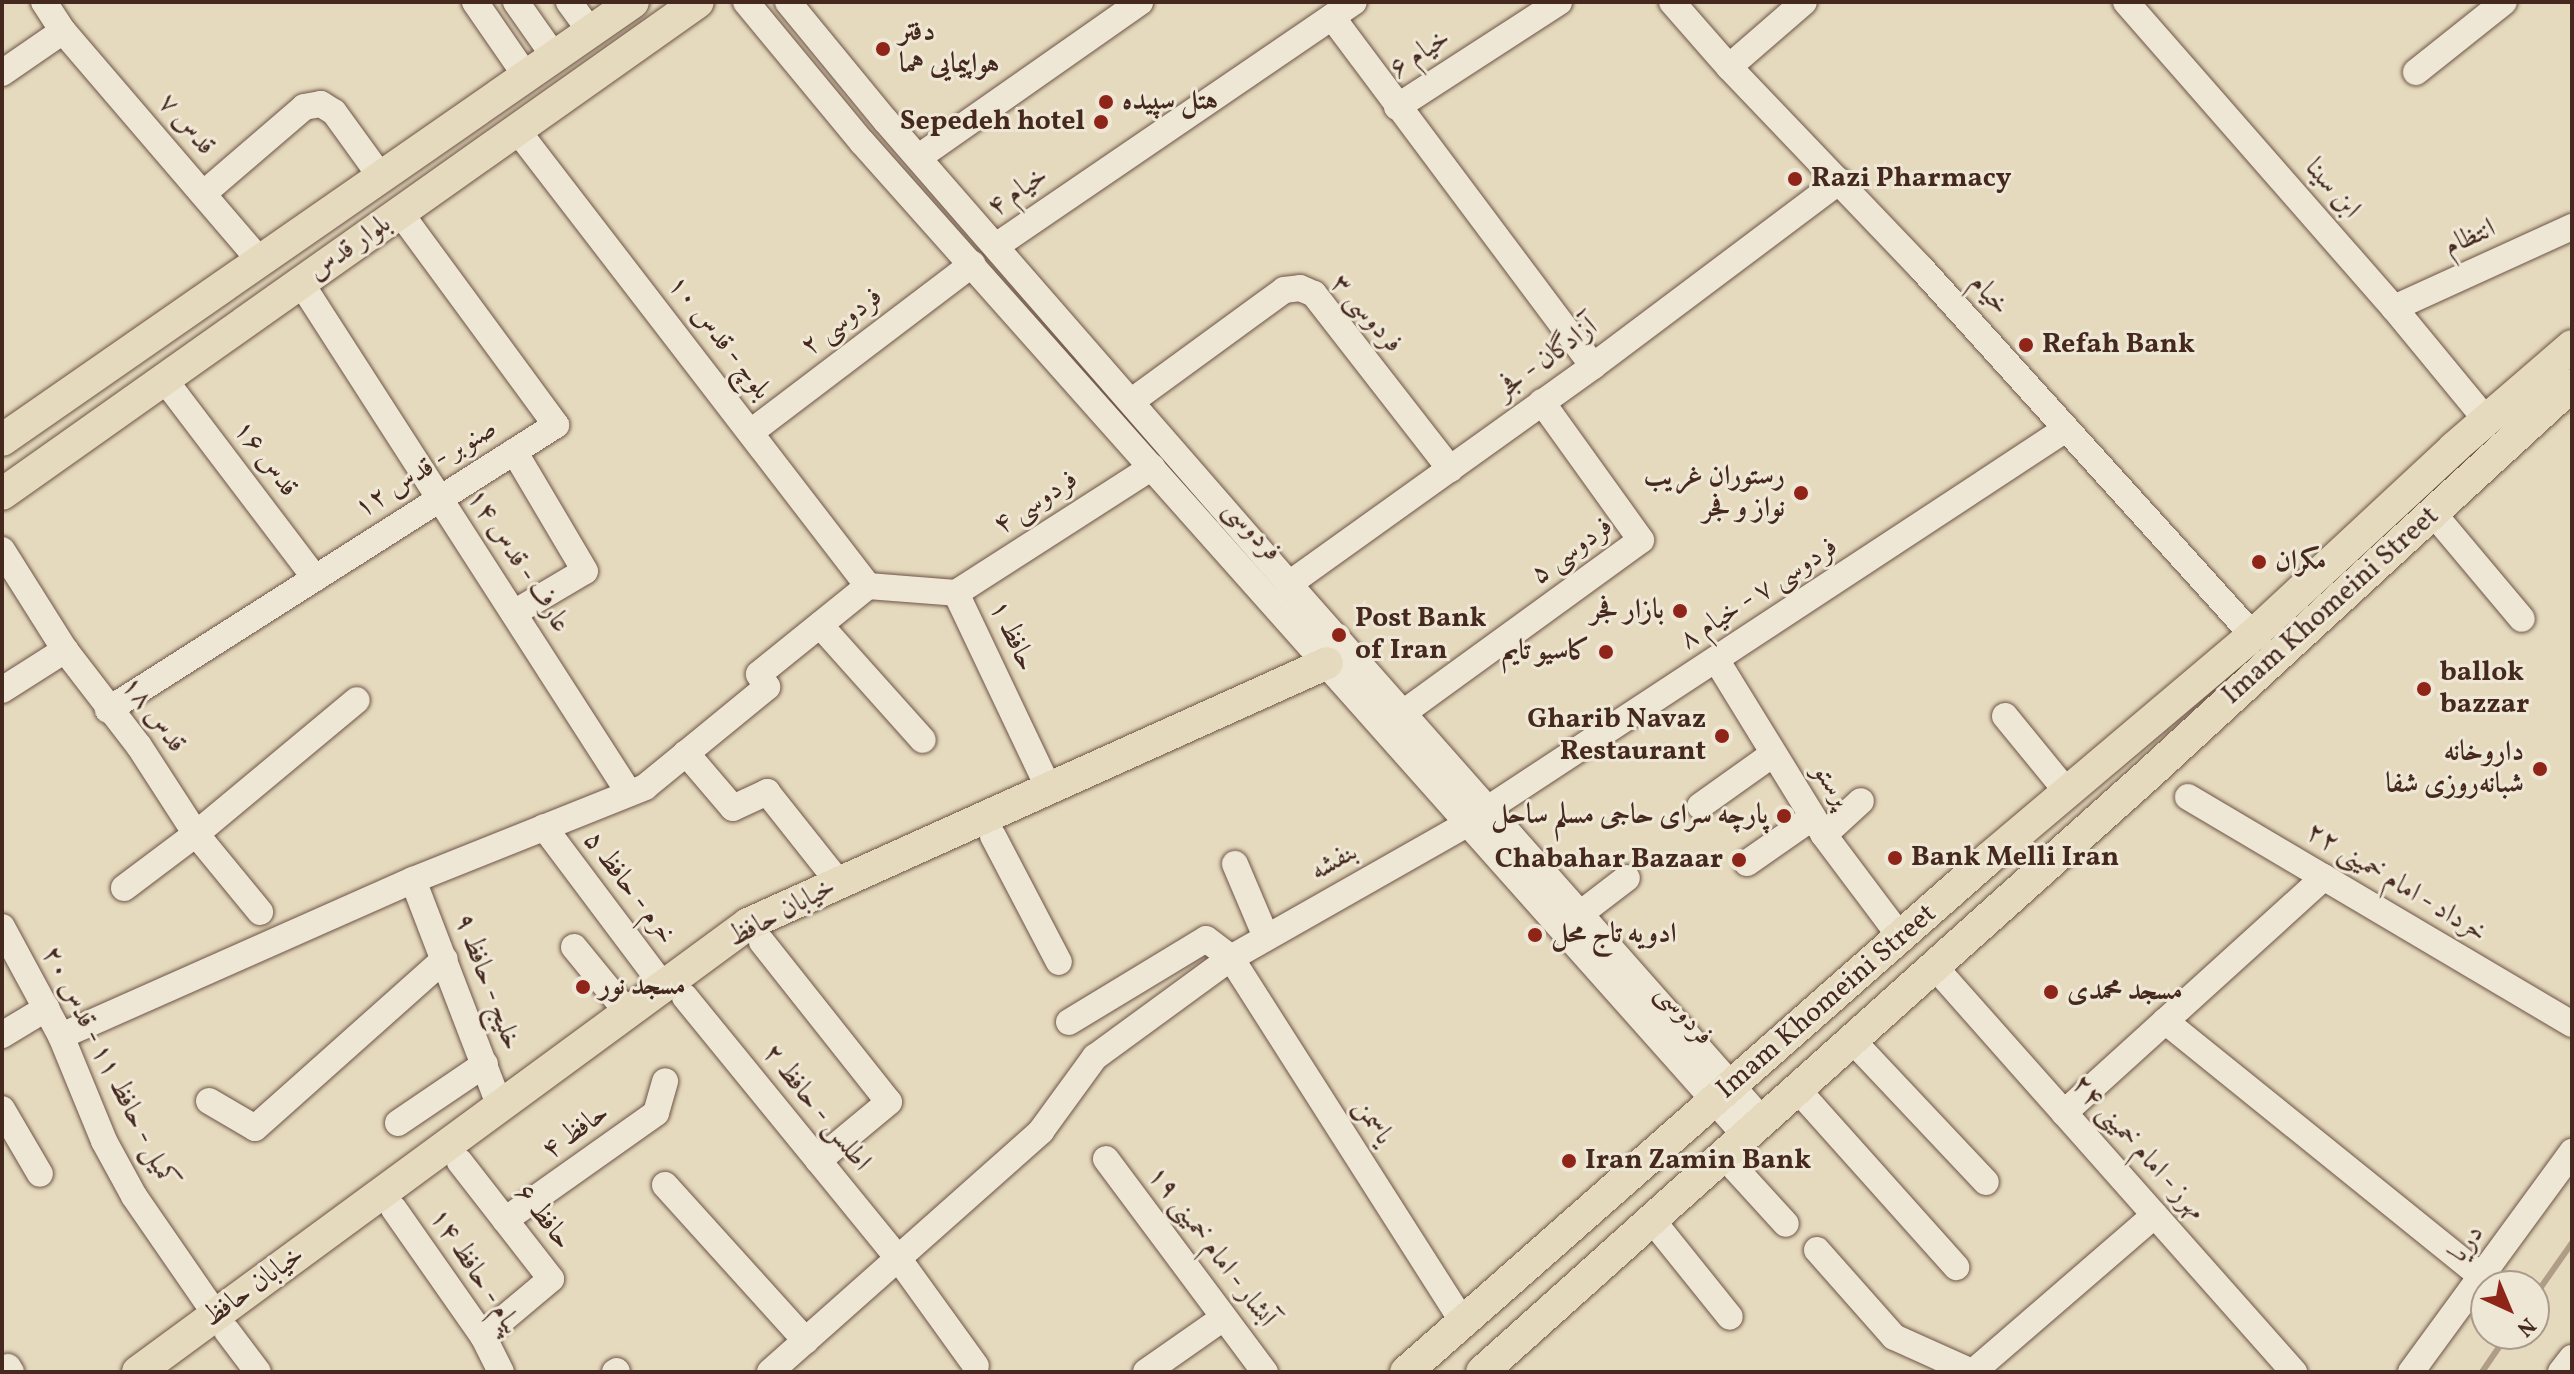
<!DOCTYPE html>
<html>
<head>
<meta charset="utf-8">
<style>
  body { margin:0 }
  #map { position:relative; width:2574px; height:1374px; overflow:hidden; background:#e6dabe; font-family:Vollkorn,Amiri,serif }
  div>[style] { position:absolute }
  .stream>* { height:6px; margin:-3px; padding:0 3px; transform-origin:3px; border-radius:3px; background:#af9d88 }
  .roads { filter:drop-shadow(0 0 2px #6d5446) drop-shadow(0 0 2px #6d5446) }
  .minor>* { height:26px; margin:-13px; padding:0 13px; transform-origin:13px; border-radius:13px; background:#efe7d5 }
  .major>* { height:32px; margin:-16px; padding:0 16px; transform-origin:16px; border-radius:16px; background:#e6dabe }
  .dots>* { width:22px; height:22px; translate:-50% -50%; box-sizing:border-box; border:4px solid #efe7d5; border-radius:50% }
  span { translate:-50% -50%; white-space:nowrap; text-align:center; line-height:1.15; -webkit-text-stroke:6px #efe7d5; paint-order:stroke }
  .poi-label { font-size:28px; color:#45281e; font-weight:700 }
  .left { translate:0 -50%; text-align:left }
  .right { translate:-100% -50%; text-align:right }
  .street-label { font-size:28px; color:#45281e }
  .frame { position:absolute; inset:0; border:4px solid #45281e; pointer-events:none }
  .north { position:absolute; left:2470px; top:1270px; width:80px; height:80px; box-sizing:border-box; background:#efe7d5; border:2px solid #ab9b8c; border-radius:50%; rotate:136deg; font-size:22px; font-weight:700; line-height:32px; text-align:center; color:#45281e }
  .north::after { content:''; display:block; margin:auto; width:28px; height:36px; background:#8f2418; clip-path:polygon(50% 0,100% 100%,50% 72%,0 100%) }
</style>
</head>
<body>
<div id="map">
  <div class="stream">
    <i style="left:2534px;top:1297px;width:66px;rotate:-54.9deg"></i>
    <i style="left:2482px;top:1372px;width:46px;rotate:-55.6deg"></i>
  </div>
  <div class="roads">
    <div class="minor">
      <i style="left:44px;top:2px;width:35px;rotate:57deg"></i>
      <i style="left:63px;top:31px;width:303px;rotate:49.4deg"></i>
      <i style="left:475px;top:2px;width:90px;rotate:55.4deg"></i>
      <i style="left:516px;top:2px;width:66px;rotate:54.9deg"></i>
      <i style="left:569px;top:2px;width:36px;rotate:54deg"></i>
      <i style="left:746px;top:2px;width:182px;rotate:50.4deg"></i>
      <i style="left:862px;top:142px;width:1329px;rotate:48.36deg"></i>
      <i style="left:788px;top:2px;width:153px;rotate:50.6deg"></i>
      <i style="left:885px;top:120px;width:615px;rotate:48.95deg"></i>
      <i style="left:1289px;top:584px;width:715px;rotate:48.57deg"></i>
      <i style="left:1672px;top:2px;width:86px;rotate:48.8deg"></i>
      <i style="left:1729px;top:67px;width:279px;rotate:46.3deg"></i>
      <i style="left:1922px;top:269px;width:493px;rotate:47.9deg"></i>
      <i style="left:2126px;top:2px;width:407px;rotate:48.8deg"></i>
      <i style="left:2394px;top:308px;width:146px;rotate:50.5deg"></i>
      <i style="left:1332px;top:17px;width:436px;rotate:53.2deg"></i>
      <i style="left:1729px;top:67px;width:99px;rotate:-40.9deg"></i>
      <i style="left:2416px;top:72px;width:112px;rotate:-38.5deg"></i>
      <i style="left:2px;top:73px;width:74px;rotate:-34.5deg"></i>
      <i style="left:1397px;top:107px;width:193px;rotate:-32.9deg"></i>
      <i style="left:517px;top:130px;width:575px;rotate:52.41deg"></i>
      <i style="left:919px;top:157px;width:270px;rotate:-35deg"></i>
      <i style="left:203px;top:194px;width:133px;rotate:-40.7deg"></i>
      <i style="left:304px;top:107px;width:17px;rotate:-10deg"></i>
      <i style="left:321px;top:104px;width:15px;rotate:32deg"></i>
      <i style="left:334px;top:112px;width:80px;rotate:54.1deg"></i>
      <i style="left:996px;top:246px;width:433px;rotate:-34.3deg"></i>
      <i style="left:301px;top:283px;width:606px;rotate:57.25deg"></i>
      <i style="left:2394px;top:308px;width:196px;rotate:-24.5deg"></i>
      <i style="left:164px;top:379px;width:250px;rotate:52.8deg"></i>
      <i style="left:1132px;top:401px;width:188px;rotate:-36.1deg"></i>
      <i style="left:1284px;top:290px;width:16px;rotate:-7deg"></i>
      <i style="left:1300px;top:288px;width:15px;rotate:23deg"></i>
      <i style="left:1314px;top:294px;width:222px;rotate:52.1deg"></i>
      <i style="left:751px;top:432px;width:278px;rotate:-37.2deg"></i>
      <i style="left:2433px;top:513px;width:138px;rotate:50deg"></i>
      <i style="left:2px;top:550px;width:118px;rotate:57.8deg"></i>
      <i style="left:65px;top:650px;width:121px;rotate:52.4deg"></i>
      <i style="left:139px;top:746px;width:105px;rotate:57.1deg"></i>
      <i style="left:196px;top:834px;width:101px;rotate:50.6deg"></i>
      <i style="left:1289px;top:584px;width:374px;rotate:-35.6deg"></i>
      <i style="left:1593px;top:366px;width:308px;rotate:-36.9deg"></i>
      <i style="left:868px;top:586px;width:88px;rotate:4.5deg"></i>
      <i style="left:956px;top:593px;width:215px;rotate:64.6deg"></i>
      <i style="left:956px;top:593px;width:233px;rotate:-32.7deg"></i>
      <i style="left:514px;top:613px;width:82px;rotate:-30.6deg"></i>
      <i style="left:585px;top:571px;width:139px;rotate:-120.6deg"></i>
      <i style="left:820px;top:625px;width:154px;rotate:48.2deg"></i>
      <i style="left:1717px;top:661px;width:204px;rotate:58.4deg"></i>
      <i style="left:1824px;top:835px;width:130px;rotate:53.1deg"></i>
      <i style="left:2px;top:690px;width:75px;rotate:-32.4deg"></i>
      <i style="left:108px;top:710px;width:531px;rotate:-32.46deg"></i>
      <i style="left:556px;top:425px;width:263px;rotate:-126.3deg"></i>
      <i style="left:1403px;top:713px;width:294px;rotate:-36deg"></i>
      <i style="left:1641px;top:540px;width:170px;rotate:-125.7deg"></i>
      <i style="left:2005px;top:716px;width:99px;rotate:50.7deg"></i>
      <i style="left:686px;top:753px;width:72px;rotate:49.5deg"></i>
      <i style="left:733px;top:808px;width:38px;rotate:-25deg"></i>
      <i style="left:767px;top:792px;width:116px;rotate:51.6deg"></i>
      <i style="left:2188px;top:797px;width:446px;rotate:30.6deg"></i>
      <i style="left:1700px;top:806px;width:90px;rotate:-35.5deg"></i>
      <i style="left:1486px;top:810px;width:694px;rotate:-33.3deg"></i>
      <i style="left:544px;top:827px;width:200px;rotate:53.1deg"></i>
      <i style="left:1824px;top:835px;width:50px;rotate:-42.6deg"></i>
      <i style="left:993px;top:836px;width:142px;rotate:62.4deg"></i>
      <i style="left:1747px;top:863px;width:80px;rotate:-34.9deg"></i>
      <i style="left:1235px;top:864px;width:79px;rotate:67deg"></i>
      <i style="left:413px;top:880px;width:243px;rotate:69deg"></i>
      <i style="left:124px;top:888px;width:90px;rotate:-36.9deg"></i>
      <i style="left:196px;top:834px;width:209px;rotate:-39.8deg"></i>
      <i style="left:1580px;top:914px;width:59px;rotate:-37.5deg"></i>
      <i style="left:2px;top:927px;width:124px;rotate:61.6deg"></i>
      <i style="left:61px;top:1036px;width:113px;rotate:67.7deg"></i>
      <i style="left:104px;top:1141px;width:63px;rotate:61.4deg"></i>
      <i style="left:134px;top:1196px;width:145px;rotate:55.4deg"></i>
      <i style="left:762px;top:942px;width:204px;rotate:51.6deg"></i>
      <i style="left:889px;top:1102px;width:92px;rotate:140.3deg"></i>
      <i style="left:574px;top:947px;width:85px;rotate:50.7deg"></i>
      <i style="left:1934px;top:966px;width:543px;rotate:48.44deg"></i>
      <i style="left:685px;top:997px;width:337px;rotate:50.8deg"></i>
      <i style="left:898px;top:1258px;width:133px;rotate:54.2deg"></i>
      <i style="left:2165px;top:1021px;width:407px;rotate:38.9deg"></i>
      <i style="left:1069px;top:1022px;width:160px;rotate:-31.2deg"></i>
      <i style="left:1206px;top:939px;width:31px;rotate:37deg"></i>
      <i style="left:1231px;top:958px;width:430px;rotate:57.5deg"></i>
      <i style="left:2px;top:1035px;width:52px;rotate:-31deg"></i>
      <i style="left:61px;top:1036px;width:385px;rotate:-23.9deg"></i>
      <i style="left:413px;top:880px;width:250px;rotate:-21.8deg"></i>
      <i style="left:645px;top:787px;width:158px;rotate:-39.3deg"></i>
      <i style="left:767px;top:687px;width:15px;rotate:-122deg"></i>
      <i style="left:759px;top:674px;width:140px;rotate:-38.9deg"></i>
      <i style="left:1852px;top:1040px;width:195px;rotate:46.7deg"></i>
      <i style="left:1797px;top:1089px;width:239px;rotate:48.2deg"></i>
      <i style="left:209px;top:1101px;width:53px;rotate:30.4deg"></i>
      <i style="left:255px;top:1128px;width:254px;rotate:-41.7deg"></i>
      <i style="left:2px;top:1109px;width:75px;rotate:59.7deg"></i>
      <i style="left:2064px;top:1113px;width:351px;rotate:-42.2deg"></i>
      <i style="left:398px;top:1123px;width:105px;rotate:-34.1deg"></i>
      <i style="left:1723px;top:1155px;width:93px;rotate:47.6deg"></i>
      <i style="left:1106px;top:1159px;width:266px;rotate:53.3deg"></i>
      <i style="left:460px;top:1162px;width:148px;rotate:52.1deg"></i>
      <i style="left:551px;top:1279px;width:89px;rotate:140deg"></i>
      <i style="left:665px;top:1185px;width:210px;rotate:47.9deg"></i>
      <i style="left:394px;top:1209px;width:155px;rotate:55deg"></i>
      <i style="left:483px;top:1336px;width:40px;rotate:63.4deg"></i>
      <i style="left:505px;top:1220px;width:185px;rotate:-35.3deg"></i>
      <i style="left:656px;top:1113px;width:33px;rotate:-74deg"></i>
      <i style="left:1652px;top:1220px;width:124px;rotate:51.2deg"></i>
      <i style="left:1817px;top:1250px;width:116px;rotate:48.5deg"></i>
      <i style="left:1894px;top:1337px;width:85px;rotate:24.2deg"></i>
      <i style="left:227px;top:1331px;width:51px;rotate:52.9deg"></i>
      <i style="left:8px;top:1367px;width:6px;rotate:59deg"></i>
      <i style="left:615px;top:1372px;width:2px;rotate:-27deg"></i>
      <i style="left:770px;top:1372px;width:363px;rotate:-41.6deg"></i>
      <i style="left:1041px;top:1131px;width:92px;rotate:-53.9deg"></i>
      <i style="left:1095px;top:1057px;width:168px;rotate:-36.1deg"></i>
      <i style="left:1231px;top:958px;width:274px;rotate:-29.6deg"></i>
      <i style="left:1146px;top:1372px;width:94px;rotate:-35deg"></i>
      <i style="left:1973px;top:1372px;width:240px;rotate:-40.8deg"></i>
      <i style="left:2411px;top:1372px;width:273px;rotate:-53.8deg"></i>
      <i style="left:2561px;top:1372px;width:18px;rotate:-52deg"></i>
    </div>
    <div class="major">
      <i style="left:2px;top:440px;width:768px;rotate:-34.77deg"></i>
      <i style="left:2px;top:494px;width:852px;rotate:-35.26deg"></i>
      <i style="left:138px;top:1372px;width:757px;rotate:-36.29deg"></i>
      <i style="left:748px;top:924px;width:635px;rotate:-24.26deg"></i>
      <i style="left:1406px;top:1372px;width:776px;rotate:-41.39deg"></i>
      <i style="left:1988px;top:859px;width:347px;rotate:-40.2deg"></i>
      <i style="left:2253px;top:635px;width:275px;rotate:-42.9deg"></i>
      <i style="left:2454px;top:448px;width:156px;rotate:-40.8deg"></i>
      <i style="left:1482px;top:1372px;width:897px;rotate:-41.88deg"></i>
      <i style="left:2150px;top:773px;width:573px;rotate:-42.6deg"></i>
    </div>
  </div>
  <div class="dots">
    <i style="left:883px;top:49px;background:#8f2418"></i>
    <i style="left:1106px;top:102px;background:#8f2418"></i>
    <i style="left:1101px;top:122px;background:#8f2418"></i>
    <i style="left:1795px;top:179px;background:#8f2418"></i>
    <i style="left:2026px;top:345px;background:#8f2418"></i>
    <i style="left:1801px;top:493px;background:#8f2418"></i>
    <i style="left:2259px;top:562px;background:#8f2418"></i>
    <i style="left:1680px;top:611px;background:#8f2418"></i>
    <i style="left:1339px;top:635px;background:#8f2418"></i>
    <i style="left:1606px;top:652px;background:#8f2418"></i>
    <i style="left:2424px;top:689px;background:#8f2418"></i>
    <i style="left:1722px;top:736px;background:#8f2418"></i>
    <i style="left:2540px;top:769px;background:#8f2418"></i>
    <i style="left:1784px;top:816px;background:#8f2418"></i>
    <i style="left:1895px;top:858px;background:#8f2418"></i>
    <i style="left:1739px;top:860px;background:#8f2418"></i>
    <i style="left:1535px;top:935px;background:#8f2418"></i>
    <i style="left:583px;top:987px;background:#8f2418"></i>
    <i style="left:2051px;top:992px;background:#8f2418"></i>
    <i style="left:1569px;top:1161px;background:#8f2418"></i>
  </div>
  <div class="poi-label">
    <span class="left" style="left:899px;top:49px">دفتر<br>هواپیمایی هما</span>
    <span class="left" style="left:1122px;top:102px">هتل سپیده</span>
    <span class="right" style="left:1085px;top:122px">Sepedeh hotel</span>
    <span class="left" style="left:1811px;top:179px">Razi Pharmacy</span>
    <span class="left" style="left:2042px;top:345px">Refah Bank</span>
    <span class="right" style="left:1785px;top:493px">رستوران غریب<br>نواز و فجر</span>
    <span class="left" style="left:2275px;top:562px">مکران</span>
    <span class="right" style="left:1664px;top:611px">بازار فجر</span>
    <span class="left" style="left:1355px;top:635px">Post Bank<br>of Iran</span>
    <span class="right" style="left:1590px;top:652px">کاسیو تایم</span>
    <span class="left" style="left:2440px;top:689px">ballok<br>bazzar</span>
    <span class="right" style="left:1706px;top:736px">Gharib Navaz<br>Restaurant</span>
    <span class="right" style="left:2524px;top:769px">داروخانه<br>شبانه‌روزی شفا</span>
    <span class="right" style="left:1768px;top:816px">پارچه سرای حاجی مسلم ساحل</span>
    <span class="left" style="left:1911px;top:858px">Bank Melli Iran</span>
    <span class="right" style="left:1723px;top:860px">Chabahar Bazaar</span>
    <span class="left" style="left:1551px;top:935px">ادویه تاج محل</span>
    <span class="left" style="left:599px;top:987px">مسجد نور</span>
    <span class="left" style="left:2067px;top:992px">مسجد محمدی</span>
    <span class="left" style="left:1585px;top:1161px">Iran Zamin Bank</span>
  </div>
  <div class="street-label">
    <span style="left:1420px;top:54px;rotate:-33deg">خیام ۶</span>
    <span style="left:186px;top:125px;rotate:49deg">قدس ۷</span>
    <span style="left:2332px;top:189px;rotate:49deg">ابن سینا</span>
    <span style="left:1018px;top:192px;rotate:-34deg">خیام ۴</span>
    <span style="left:2470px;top:238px;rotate:-24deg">انتظام</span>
    <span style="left:350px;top:248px;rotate:-35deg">بلوار قدس</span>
    <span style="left:1989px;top:295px;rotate:48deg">خیام</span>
    <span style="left:1366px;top:314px;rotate:49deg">فردوسی ۳</span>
    <span style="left:842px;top:322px;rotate:-37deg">فردوسی ۲</span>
    <span style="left:719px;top:338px;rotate:52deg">بلوچ - قدس ۱۰</span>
    <span style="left:1547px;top:359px;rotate:-36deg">آزادگان - فجر</span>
    <span style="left:265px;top:459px;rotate:53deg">قدس ۱۶</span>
    <span style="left:426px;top:469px;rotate:-32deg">صنوبر - قدس ۱۲</span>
    <span style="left:1036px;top:503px;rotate:-33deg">فردوسی ۴</span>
    <span style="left:1252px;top:531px;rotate:48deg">فردوسی</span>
    <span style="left:1572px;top:551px;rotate:-36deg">فردوسی ۵</span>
    <span style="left:518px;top:561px;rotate:57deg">عارف - قدس ۱۴</span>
    <span style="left:1759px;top:594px;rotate:-33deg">فردوسی ۷ - خیام ۸</span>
    <span style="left:2331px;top:606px;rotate:-42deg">Imam Khomeini Street</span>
    <span style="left:1012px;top:636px;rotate:65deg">حافظ ۱</span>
    <span style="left:153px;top:715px;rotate:53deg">قدس ۱۸</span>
    <span style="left:1831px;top:786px;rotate:58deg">پرستو</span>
    <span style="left:1334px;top:862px;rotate:-30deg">بنفشه</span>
    <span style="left:2396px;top:883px;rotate:31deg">خرداد - امام خمینی ۲۲</span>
    <span style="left:629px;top:888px;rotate:53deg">خرم - حافظ ۵</span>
    <span style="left:782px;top:913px;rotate:-28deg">خیابان حافظ</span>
    <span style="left:487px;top:982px;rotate:69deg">خلیج - حافظ ۹</span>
    <span style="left:1827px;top:1002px;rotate:-41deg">Imam Khomeini Street</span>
    <span style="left:1684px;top:1015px;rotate:49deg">فردوسی</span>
    <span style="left:109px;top:1068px;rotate:63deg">کمیل - حافظ ۱۱ - قدس ۲۰</span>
    <span style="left:816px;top:1108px;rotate:51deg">اطلس - حافظ ۲</span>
    <span style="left:1373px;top:1122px;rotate:57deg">یاسمن</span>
    <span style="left:576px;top:1132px;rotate:-36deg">حافظ ۴</span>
    <span style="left:2138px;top:1148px;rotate:48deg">مهرز - امام خمینی ۲۴</span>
    <span style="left:543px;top:1217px;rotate:52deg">حافظ ۶</span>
    <span style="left:2467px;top:1244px;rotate:-54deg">دریا</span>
    <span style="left:1211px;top:1247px;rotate:53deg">آبشار - امام خمینی ۱۹</span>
    <span style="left:475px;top:1272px;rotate:57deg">پیام - حافظ ۱۴</span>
    <span style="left:254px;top:1287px;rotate:-36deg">خیابان حافظ</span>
  </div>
  <div class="frame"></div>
  <div class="north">N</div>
</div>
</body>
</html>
